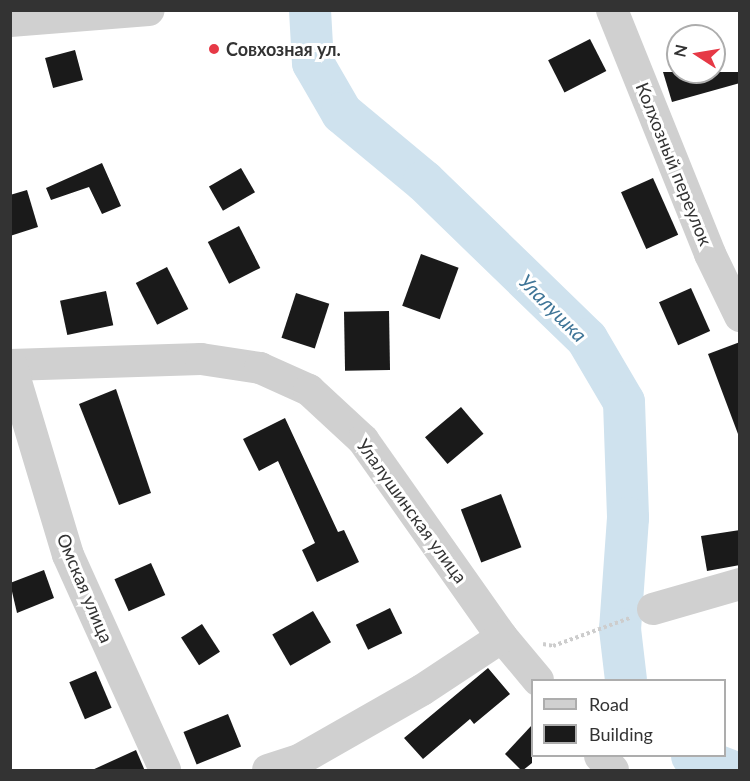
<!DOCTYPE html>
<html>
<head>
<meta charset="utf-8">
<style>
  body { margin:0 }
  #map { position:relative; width:750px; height:781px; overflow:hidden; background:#fff; font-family:Lato,sans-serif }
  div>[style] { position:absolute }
  .river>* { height:42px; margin:-21px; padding:0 21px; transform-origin:21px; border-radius:21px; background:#cfe2ee }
  .building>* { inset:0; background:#1a1a1a; transform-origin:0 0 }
  .path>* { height:4px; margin-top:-2px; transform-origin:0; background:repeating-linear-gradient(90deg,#cdcdcd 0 3px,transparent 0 6px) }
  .minor>* { height:32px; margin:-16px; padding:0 16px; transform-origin:16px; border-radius:16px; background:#d0d0d0 }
  .dots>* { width:16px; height:16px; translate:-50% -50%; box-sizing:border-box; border:3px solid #fff; border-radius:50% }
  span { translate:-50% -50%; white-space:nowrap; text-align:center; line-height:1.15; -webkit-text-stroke:6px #fff; paint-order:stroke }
  .poi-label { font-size:18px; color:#333; font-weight:700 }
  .left { translate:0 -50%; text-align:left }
  .street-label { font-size:18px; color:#333 }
  .water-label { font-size:20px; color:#3f7597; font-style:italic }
  .frame { position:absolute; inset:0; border:12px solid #333; pointer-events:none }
  .legend { position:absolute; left:531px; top:679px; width:195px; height:78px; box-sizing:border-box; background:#fff; border:2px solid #adadad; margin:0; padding:8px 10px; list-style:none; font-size:18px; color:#333 }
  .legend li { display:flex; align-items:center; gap:12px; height:30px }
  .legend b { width:30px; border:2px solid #adadad }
  .north { position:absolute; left:666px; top:24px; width:60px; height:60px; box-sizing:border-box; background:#fff; border:2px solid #adadad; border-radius:50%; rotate:282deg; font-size:16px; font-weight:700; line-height:24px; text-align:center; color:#333 }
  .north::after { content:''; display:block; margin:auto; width:21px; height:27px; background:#e63946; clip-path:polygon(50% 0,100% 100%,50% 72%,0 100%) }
</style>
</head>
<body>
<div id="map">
  <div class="river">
    <i style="left:310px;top:10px;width:53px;rotate:86.8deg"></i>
    <i style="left:313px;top:63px;width:58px;rotate:59.9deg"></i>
    <i style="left:342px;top:113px;width:107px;rotate:39.7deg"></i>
    <i style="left:424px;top:181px;width:227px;rotate:44.1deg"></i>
    <i style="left:587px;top:339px;width:73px;rotate:59.6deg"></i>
    <i style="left:624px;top:402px;width:116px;rotate:88deg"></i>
    <i style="left:628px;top:518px;width:111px;rotate:94.1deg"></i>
    <i style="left:620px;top:629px;width:51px;rotate:83.3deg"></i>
    <i style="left:692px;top:756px;width:39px;rotate:21deg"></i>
  </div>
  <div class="building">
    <i style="left:590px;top:39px;width:36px;height:47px;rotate:63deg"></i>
    <i style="left:75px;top:50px;width:31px;height:31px;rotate:75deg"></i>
    <i style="clip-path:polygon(663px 72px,740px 72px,740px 83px,672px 102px)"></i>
    <i style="clip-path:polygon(102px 163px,121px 206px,102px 214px,89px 187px,51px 200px,46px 188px)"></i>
    <i style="left:241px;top:168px;width:28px;height:37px;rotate:60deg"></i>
    <i style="left:653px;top:178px;width:62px;height:35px;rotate:66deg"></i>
    <i style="clip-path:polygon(27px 190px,38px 227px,10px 236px,10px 195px)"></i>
    <i style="left:239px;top:226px;width:47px;height:35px;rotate:63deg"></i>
    <i style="left:421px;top:254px;width:40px;height:55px;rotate:20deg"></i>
    <i style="left:167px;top:267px;width:47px;height:35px;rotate:63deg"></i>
    <i style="left:691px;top:288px;width:47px;height:35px;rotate:66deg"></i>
    <i style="left:106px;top:291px;width:35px;height:47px;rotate:78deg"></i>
    <i style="left:296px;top:293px;width:35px;height:47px;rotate:18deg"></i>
    <i style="left:389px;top:311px;width:59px;height:45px;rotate:89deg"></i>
    <i style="clip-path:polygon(740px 342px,740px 433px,738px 434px,708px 354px)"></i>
    <i style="clip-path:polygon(116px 389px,151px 493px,119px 505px,79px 404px)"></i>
    <i style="left:461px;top:407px;width:35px;height:47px;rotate:50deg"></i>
    <i style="clip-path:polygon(285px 418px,338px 532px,344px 530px,359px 562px,317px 582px,302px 550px,315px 543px,278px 461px,259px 471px,243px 439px)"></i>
    <i style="left:501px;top:494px;width:57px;height:43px;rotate:69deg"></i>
    <i style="clip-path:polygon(740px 530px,740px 565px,707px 571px,701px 536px)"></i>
    <i style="left:151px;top:563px;width:35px;height:40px;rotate:66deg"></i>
    <i style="clip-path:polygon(44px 570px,54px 598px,17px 613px,10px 583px)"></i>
    <i style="left:390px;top:608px;width:28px;height:38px;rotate:64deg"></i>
    <i style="left:313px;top:611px;width:36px;height:47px;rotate:60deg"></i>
    <i style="left:202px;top:624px;width:33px;height:25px;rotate:57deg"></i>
    <i style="clip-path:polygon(488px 668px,510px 694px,474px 724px,470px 719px,423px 759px,404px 738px)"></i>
    <i style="left:96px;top:671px;width:40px;height:29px;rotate:67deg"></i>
    <i style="left:228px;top:714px;width:35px;height:48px;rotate:68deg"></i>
    <i style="clip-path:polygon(532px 725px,532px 763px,522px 771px,505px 754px)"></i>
    <i style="clip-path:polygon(136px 750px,145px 771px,90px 771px)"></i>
  </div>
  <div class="path">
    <i style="left:543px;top:644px;width:10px;rotate:11deg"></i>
    <i style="left:553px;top:646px;width:82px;rotate:-20deg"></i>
  </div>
  <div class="minor">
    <i style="left:612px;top:10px;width:263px;rotate:68.1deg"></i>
    <i style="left:710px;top:254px;width:69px;rotate:64.2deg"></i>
    <i style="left:10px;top:21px;width:139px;rotate:-4.5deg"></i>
    <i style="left:10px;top:365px;width:191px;rotate:-1.8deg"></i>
    <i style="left:201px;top:359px;width:60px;rotate:8.7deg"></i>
    <i style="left:260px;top:368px;width:54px;rotate:24.2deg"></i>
    <i style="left:309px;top:390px;width:74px;rotate:42.8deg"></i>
    <i style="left:363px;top:440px;width:241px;rotate:54.8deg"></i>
    <i style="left:502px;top:637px;width:56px;rotate:50.1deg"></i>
    <i style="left:11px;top:365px;width:198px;rotate:73.3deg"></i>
    <i style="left:68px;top:555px;width:236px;rotate:65.7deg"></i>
    <i style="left:653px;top:609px;width:91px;rotate:-16deg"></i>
    <i style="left:600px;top:756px;width:19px;rotate:47deg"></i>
    <i style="left:268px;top:770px;width:35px;rotate:-18deg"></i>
    <i style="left:301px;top:759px;width:139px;rotate:-29.7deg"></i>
    <i style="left:422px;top:690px;width:96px;rotate:-33.5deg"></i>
  </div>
  <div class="dots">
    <i style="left:214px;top:49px;background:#e63946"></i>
  </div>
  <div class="poi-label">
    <span class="left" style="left:226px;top:49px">Совхозная ул.</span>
  </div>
  <div class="street-label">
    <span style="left:674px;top:164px;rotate:68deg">Колхозный переулок</span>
    <span style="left:412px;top:511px;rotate:54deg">Улалушинская улица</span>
    <span style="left:85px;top:588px;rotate:67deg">Омская улица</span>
  </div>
  <div class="water-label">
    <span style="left:553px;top:308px;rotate:45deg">Улалушка</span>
  </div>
  <div class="frame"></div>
  <ul class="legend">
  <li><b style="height:8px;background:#d0d0d0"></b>Road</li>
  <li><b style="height:16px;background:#1a1a1a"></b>Building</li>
  </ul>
  <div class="north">N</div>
</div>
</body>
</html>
